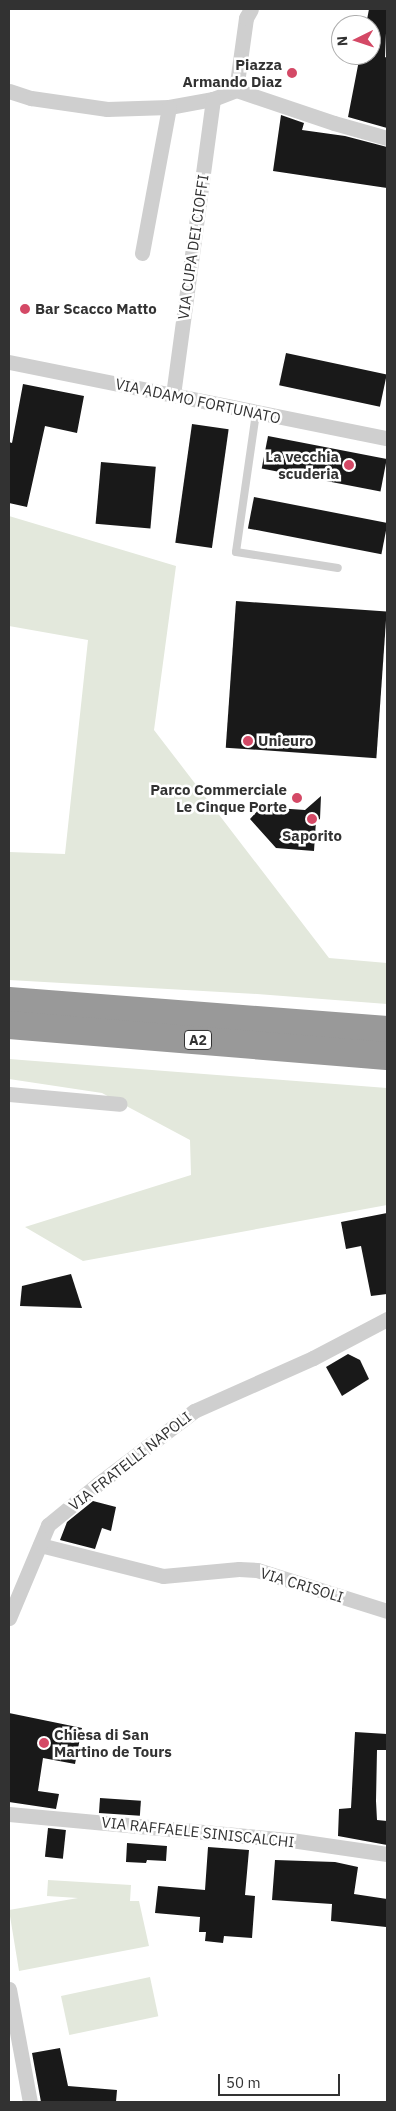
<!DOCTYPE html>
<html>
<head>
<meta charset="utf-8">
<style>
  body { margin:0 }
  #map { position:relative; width:396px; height:2111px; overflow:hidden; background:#fff; font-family:"IBM Plex Sans",sans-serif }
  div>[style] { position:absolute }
  .green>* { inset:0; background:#e3e8dc; transform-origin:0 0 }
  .building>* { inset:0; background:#191919; transform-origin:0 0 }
  .lane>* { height:8px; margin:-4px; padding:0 4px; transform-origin:4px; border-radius:4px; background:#cfcfcf }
  .street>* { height:15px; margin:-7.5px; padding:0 7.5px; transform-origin:7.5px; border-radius:7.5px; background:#cfcfcf }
  .highway>* { height:28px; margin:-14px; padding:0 14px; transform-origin:14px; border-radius:14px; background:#999 }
  .dots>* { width:14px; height:14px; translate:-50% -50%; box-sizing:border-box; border:2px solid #fff; border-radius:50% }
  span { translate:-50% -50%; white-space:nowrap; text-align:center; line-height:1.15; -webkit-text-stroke:5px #fff; paint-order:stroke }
  .shield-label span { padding:1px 4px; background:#fff; border:1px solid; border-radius:4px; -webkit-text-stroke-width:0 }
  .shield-label { font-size:14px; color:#323232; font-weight:700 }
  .poi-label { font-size:15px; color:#323232; font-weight:700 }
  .right { translate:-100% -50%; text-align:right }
  .left { translate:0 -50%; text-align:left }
  .street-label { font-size:15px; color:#323232 }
  .frame { position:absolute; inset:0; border:10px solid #323232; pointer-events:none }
  .north { position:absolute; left:331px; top:15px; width:50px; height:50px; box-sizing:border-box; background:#fff; border:1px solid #adadad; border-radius:50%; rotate:266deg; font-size:14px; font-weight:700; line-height:20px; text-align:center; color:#323232 }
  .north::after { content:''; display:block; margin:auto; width:18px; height:22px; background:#d44966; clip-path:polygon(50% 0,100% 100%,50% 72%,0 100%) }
  .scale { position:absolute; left:218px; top:2074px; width:122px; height:22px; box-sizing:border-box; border:2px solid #323232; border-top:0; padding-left:6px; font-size:15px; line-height:18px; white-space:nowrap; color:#323232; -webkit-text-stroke:4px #fff; paint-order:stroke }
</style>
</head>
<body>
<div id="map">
  <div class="green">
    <i style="clip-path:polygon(9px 516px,176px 566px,154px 730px,329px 958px,387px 963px,387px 1004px,257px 994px,9px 980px,9px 852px,65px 854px,88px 640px,9px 626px)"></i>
    <i style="clip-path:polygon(9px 1059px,387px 1088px,387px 1205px,83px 1261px,25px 1227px,191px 1175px,190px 1140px,102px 1093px,9px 1079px)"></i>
    <i style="clip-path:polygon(48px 1880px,131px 1885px,130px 1901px,139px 1901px,149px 1946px,19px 1971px,9px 1910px,78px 1898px,47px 1896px)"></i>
    <i style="left:150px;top:1977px;width:40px;height:91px;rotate:78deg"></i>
  </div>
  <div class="building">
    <i style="clip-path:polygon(369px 9px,387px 9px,385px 57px,387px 58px,387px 128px,348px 117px,360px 55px,371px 55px,371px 25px,366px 25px)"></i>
    <i style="clip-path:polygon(281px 115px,304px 123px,302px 130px,345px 136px,387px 147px,387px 188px,273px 171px)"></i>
    <i style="left:286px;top:353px;width:103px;height:33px;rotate:12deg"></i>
    <i style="clip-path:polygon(23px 384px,84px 396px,77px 433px,45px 426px,27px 507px,9px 503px,9px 442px,12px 443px)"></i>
    <i style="left:192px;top:424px;width:37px;height:120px;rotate:8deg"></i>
    <i style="left:268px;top:436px;width:121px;height:33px;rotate:11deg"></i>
    <i style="left:101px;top:462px;width:55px;height:62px;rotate:5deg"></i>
    <i style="left:254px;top:497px;width:136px;height:32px;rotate:11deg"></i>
    <i style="left:236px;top:601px;width:151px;height:147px;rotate:4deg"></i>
    <i style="clip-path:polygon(321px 796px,320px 819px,316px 821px,314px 851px,276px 848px,250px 819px,261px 807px,305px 810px)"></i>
    <i style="clip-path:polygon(387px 1213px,387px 1294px,371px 1296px,361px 1246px,346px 1249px,341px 1222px)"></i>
    <i style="clip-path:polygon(71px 1274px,82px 1308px,20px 1306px,22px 1286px)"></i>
    <i style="clip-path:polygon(348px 1354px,360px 1360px,369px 1379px,342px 1396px,326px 1367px)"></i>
    <i style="clip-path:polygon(93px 1501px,116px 1507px,111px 1531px,102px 1528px,95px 1549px,60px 1540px,67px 1522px)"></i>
    <i style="clip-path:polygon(9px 1713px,82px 1728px,75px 1764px,43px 1758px,38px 1791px,59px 1794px,56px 1809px,9px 1802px)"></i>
    <i style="clip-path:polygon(355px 1732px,387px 1734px,387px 1750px,377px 1750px,376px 1801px,377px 1820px,387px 1821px,387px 1845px,338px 1836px,339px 1809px,351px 1808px)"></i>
    <i style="left:100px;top:1798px;width:41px;height:15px;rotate:4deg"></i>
    <i style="left:48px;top:1828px;width:18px;height:29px;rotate:6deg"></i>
    <i style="clip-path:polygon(127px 1843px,167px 1846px,166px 1861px,147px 1860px,146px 1863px,126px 1862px)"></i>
    <i style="clip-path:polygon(208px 1847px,249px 1850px,245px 1895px,255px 1896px,252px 1938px,224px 1936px,223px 1943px,205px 1941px,206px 1932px,199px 1932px,200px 1917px,155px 1913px,158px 1886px,205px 1890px)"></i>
    <i style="clip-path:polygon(275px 1860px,335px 1862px,358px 1867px,354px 1894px,387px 1899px,386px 1927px,331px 1921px,332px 1904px,272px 1900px)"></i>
    <i style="clip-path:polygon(60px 2048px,68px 2086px,117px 2090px,116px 2102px,41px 2102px,32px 2053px)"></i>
  </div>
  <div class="lane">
    <i style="left:256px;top:413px;width:140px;rotate:98.2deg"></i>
    <i style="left:236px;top:552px;width:103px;rotate:8.9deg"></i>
  </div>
  <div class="street">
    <i style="left:236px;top:90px;width:73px;rotate:-82.1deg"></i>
    <i style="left:246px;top:18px;width:10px;rotate:-61deg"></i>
    <i style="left:9px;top:91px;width:23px;rotate:18deg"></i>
    <i style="left:31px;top:98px;width:77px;rotate:8.2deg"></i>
    <i style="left:107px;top:109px;width:62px;rotate:-1.8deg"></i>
    <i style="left:169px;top:107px;width:45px;rotate:-10.3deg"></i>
    <i style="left:213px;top:99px;width:25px;rotate:-21deg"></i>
    <i style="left:236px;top:90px;width:103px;rotate:18.6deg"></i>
    <i style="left:334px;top:123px;width:55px;rotate:15.8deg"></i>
    <i style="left:142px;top:253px;width:148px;rotate:-79.5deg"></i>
    <i style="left:9px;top:362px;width:386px;rotate:11.4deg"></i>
    <i style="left:173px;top:395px;width:299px;rotate:-82.3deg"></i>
    <i style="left:9px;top:1094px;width:111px;rotate:5.1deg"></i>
    <i style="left:40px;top:1545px;width:127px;rotate:14.1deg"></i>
    <i style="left:163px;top:1576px;width:76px;rotate:-5.3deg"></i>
    <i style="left:239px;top:1569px;width:18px;rotate:3deg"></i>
    <i style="left:257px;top:1570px;width:136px;rotate:17.5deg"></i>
    <i style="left:9px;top:1618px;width:101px;rotate:-67.2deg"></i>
    <i style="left:48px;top:1525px;width:65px;rotate:-39.4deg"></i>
    <i style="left:98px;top:1484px;width:121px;rotate:-37.2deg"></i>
    <i style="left:194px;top:1411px;width:130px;rotate:-24deg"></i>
    <i style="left:313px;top:1358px;width:84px;rotate:-27.8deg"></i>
    <i style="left:9px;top:1814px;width:283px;rotate:5.3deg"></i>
    <i style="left:291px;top:1840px;width:97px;rotate:8.3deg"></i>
    <i style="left:9px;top:1989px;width:115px;rotate:79.5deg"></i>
  </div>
  <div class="highway">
    <i style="left:9px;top:1001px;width:379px;rotate:4.4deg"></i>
    <i style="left:9px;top:1025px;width:379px;rotate:4.7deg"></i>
  </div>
  <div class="dots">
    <i style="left:292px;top:73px;background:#d44966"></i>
    <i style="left:25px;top:309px;background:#d44966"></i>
    <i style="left:349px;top:465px;background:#d44966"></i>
    <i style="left:248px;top:741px;background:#d44966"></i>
    <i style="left:297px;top:798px;background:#d44966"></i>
    <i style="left:312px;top:819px;background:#d44966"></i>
    <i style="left:44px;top:1743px;background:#d44966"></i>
  </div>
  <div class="shield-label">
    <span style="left:198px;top:1040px">A2</span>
  </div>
  <div class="poi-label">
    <span class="right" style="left:282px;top:73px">Piazza<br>Armando Diaz</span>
    <span class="left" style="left:35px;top:309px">Bar Scacco Matto</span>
    <span class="right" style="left:339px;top:465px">La vecchia<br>scuderia</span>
    <span class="left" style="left:258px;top:741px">Unieuro</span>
    <span class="right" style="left:287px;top:798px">Parco Commerciale<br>Le Cinque Porte</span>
    <span style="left:312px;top:836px">Saporito</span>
    <span class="left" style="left:54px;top:1743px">Chiesa di San<br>Martino de Tours</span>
  </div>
  <div class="street-label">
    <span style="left:193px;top:247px;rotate:-82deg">VIA CUPA DEI CIOFFI</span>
    <span style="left:198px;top:401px;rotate:12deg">VIA ADAMO FORTUNATO</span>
    <span style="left:130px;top:1461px;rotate:-38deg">VIA FRATELLI NAPOLI</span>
    <span style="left:302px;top:1585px;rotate:17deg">VIA CRISOLI</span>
    <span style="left:198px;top:1832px;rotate:6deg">VIA RAFFAELE SINISCALCHI</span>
  </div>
  <div class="frame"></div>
  <div class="north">N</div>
  <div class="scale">50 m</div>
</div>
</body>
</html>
